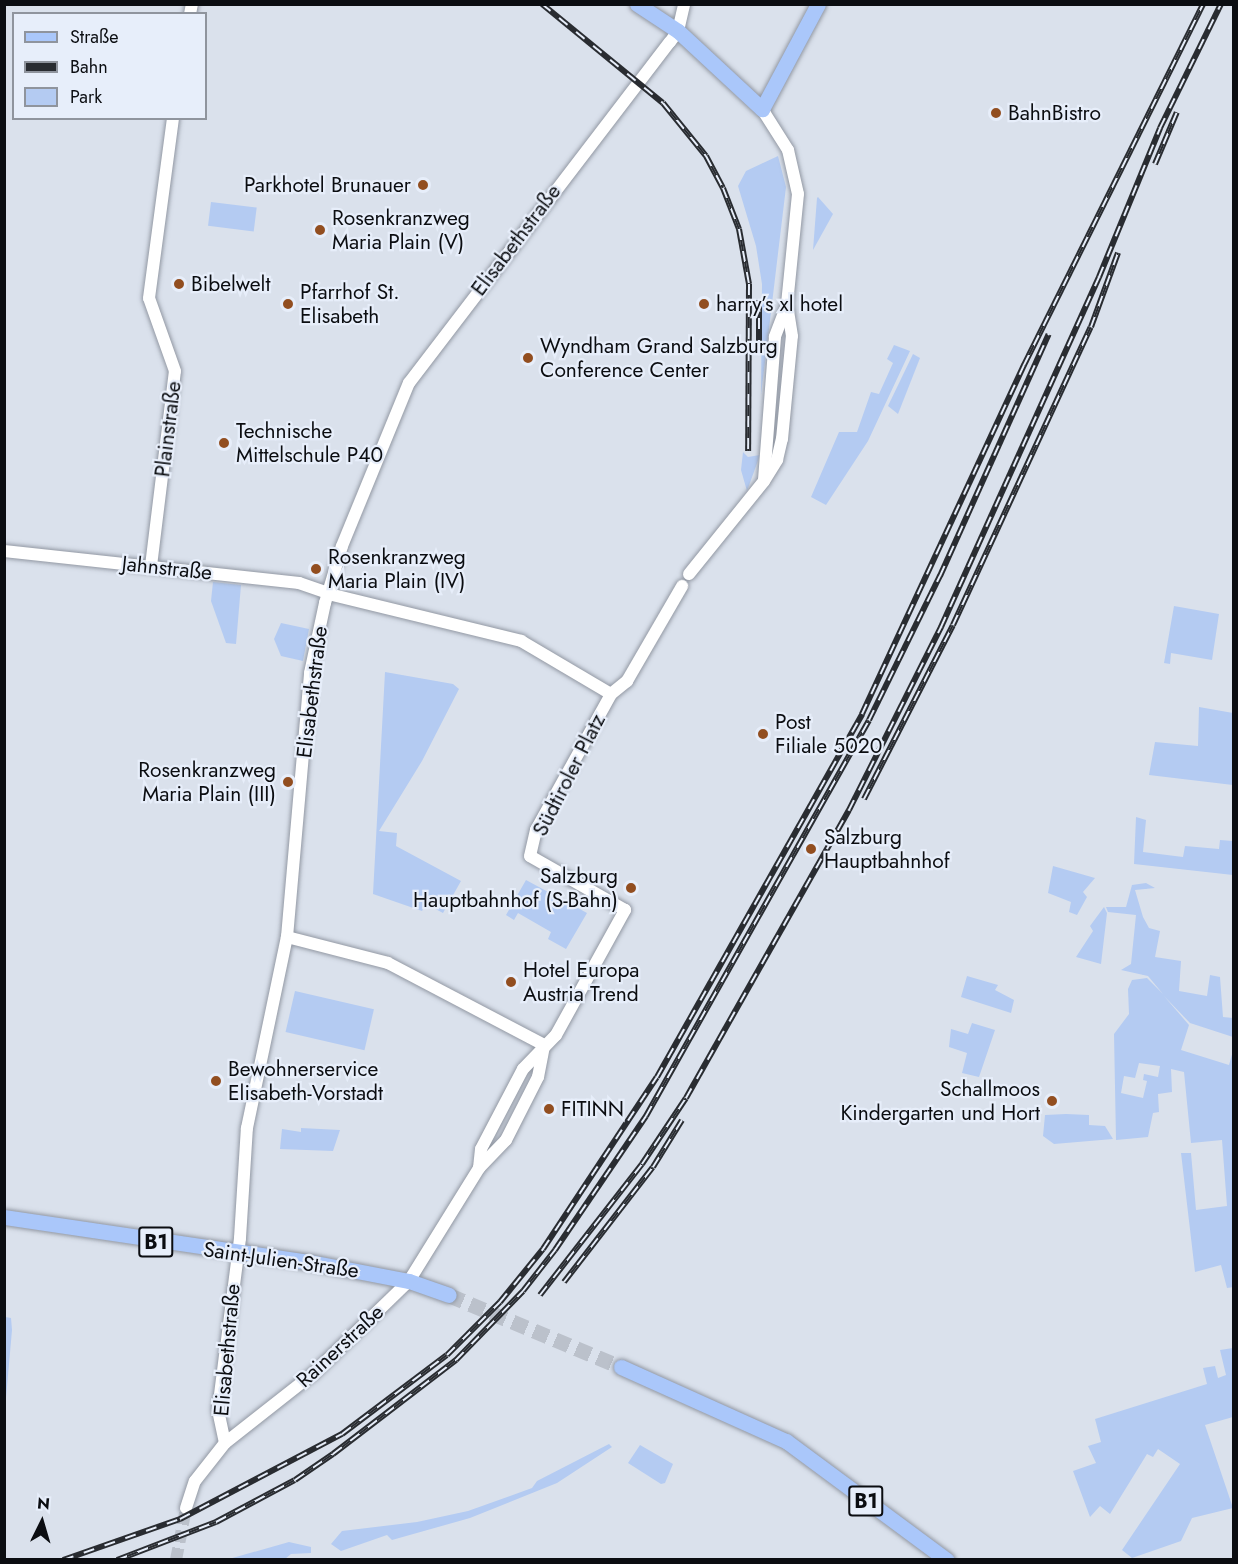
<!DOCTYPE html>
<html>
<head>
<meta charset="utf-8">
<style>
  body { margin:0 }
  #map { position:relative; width:1238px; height:1564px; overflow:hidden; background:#dae1ec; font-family:Jost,sans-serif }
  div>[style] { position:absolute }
  .green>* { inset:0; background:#b4cbf2; transform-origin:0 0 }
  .minor-tunnel>* { height:12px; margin-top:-6px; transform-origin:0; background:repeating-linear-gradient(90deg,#bbc1cb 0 12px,transparent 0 18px) }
  .major-tunnel>* { height:15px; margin-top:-7.5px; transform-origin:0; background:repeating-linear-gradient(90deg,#bbc1cb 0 15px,transparent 0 23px) }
  .roads { filter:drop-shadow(0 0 2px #9298a3) drop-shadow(0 0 2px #9298a3) }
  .minor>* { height:12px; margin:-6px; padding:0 6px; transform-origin:6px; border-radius:6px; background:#fff }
  .major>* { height:15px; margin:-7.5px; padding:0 7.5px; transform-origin:7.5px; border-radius:7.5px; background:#aac7fa }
  .rail>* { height:6px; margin-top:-3px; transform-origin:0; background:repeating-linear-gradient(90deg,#e7eefa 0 11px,#292c31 0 22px); box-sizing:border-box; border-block:2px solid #292c31 }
  .dots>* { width:16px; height:16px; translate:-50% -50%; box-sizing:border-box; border:3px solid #e7eefa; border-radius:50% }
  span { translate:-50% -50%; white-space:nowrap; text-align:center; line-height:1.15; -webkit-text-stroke:4.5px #e7eefa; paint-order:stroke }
  .shield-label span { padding:2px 4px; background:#e7eefa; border:2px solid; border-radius:4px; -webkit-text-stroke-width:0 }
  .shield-label { font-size:20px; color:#0b0d11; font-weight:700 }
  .poi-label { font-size:21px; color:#0b0d11 }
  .left { translate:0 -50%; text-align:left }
  .right { translate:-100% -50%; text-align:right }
  .street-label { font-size:21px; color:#0b0d11 }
  .frame { position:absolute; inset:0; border:6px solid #0b0d11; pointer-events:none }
  .legend { position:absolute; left:12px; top:12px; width:195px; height:108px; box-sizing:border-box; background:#e7eefa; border:2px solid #8f949d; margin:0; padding:8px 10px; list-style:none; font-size:18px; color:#0b0d11 }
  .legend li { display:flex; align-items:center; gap:12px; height:30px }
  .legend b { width:30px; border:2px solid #8f949d }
  .north { position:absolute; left:12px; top:1492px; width:60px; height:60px; -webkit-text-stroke:4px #e7eefa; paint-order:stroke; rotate:5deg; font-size:16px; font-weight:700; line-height:24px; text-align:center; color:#0b0d11 }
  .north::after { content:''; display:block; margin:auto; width:21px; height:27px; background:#0b0d11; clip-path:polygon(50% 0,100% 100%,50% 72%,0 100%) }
</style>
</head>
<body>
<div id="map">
  <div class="green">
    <i style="clip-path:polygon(778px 156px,786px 187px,761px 395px,762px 284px,756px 246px,738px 186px,746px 171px)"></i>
    <i style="clip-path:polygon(818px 197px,833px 214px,813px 250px,817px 198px)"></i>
    <i style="left:211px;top:202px;width:46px;height:24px;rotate:7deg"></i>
    <i style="clip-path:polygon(894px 345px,910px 351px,868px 441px,826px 505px,811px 497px,839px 432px,857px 432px,871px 392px,879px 394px,893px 363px,887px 359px)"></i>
    <i style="clip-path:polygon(913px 354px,920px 358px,898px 414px,888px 406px)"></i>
    <i style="clip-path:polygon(743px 452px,748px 457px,760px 455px,747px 491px,741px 470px)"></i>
    <i style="clip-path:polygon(213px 582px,241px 585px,236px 644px,226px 643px,211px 601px)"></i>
    <i style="clip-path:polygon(1174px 606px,1219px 614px,1212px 660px,1171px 653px,1170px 664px,1164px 663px)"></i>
    <i style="clip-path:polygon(281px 623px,309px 629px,303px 661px,281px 656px,274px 639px)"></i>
    <i style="clip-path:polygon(385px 672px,453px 684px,459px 689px,422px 761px,379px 831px,397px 833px,396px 846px,461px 881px,443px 913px,426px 904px,422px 911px,373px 894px)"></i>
    <i style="clip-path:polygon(1199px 707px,1233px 713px,1233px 785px,1149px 775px,1155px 742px,1198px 746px)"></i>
    <i style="clip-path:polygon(1136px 817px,1146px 820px,1143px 852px,1183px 857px,1185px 846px,1219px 849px,1220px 840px,1233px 841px,1233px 875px,1134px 864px)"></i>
    <i style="clip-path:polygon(1053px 866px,1095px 878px,1083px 892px,1087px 897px,1077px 915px,1069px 912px,1071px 902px,1048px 893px)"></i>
    <i style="clip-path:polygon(526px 880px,587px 913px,566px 949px,548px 939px,551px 932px,518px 913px,514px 920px,506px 915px)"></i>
    <i style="clip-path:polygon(evenodd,1146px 883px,1155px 888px,1135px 890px,1143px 917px,1149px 928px,1160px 931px,1155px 957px,1181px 961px,1179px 991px,1207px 996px,1210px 975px,1220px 977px,1223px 1017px,1233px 1018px,1233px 1037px,1190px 1023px,1164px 996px,1189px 1025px,1181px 1050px,1229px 1065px,1233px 1051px,1234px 1287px,1227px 1288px,1221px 1265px,1195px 1272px,1181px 1153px,1191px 1153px,1196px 1210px,1227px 1206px,1222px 1140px,1191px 1143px,1184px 1072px,1171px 1069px,1172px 1092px,1158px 1094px,1159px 1112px,1153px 1113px,1148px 1137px,1116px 1140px,1114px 1034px,1129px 1014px,1128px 989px,1132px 980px,1147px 978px,1163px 994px,1148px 976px,1121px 970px,1131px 964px,1136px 915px,1108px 912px,1106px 907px,1126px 907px,1132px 885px,1146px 883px,1139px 1063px,1160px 1066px,1158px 1077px,1144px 1074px,1143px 1080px,1147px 1081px,1143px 1098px,1121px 1093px,1124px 1076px,1135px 1078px,1139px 1063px)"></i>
    <i style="clip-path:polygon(1104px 907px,1107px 913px,1101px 964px,1076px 957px,1093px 931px,1090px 926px)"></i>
    <i style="clip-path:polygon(967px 976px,998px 985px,995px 990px,1014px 1000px,1011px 1013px,961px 997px)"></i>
    <i style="left:295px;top:991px;width:81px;height:42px;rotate:13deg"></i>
    <i style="clip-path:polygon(972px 1023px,995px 1030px,979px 1077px,962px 1073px,967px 1053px,949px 1047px,951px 1029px,968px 1034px)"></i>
    <i style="clip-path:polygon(1066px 1114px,1089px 1115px,1089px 1125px,1105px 1126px,1113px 1139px,1054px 1144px,1043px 1136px,1045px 1115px)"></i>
    <i style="clip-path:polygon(301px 1128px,340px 1130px,333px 1151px,280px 1149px,282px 1129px,301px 1132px)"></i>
    <i style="clip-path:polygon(5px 1317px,11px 1318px,12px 1330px,5px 1409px)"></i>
    <i style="clip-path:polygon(1233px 1348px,1233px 1417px,1205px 1425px,1233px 1508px,1192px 1518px,1181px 1541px,1132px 1558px,1122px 1550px,1180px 1464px,1158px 1449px,1153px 1457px,1147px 1454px,1110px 1514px,1100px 1506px,1090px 1517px,1073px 1471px,1096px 1463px,1088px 1446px,1101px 1442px,1095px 1419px,1207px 1384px,1203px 1368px,1215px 1366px,1218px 1378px,1226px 1375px,1220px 1350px)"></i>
    <i style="clip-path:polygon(609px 1444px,612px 1447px,557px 1483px,470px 1518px,392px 1540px,387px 1535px,341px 1551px,331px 1544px,342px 1531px,417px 1522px,468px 1511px,532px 1488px,537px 1481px)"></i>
    <i style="clip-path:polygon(640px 1445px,673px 1464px,665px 1483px,661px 1484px,628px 1463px)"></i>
    <i style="clip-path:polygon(289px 1542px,311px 1547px,311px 1553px,291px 1554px,285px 1559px,229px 1559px)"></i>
  </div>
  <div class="minor-tunnel">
    <i style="left:176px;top:1560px;width:53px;rotate:-79.1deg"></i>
  </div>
  <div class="major-tunnel">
    <i style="left:449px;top:1295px;width:186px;rotate:22.7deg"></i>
  </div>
  <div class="roads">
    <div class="minor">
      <i style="left:190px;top:14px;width:10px;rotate:-79deg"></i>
      <i style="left:762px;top:109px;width:49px;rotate:57.6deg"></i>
      <i style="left:788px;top:150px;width:45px;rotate:77.2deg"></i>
      <i style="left:798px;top:194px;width:112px;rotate:95.7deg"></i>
      <i style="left:787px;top:305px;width:34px;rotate:111deg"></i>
      <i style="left:775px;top:337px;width:144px;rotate:94.4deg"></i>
      <i style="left:4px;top:551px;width:297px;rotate:6.2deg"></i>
      <i style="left:299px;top:583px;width:36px;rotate:19deg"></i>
      <i style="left:333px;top:595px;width:194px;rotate:13.7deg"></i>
      <i style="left:521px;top:641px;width:104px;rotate:30.5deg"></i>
      <i style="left:151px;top:566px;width:196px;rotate:-83deg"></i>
      <i style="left:175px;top:371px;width:77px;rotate:-109.6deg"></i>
      <i style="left:149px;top:298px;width:182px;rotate:-82.4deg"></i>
      <i style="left:689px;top:574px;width:119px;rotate:-51.1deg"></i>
      <i style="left:764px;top:481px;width:25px;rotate:-58deg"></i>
      <i style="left:777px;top:460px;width:22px;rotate:-77deg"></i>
      <i style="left:782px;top:439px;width:103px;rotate:-84.5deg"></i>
      <i style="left:792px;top:336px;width:30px;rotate:-99deg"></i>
      <i style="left:287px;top:937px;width:104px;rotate:14.4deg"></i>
      <i style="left:388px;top:963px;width:176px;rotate:27.7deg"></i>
      <i style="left:479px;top:1168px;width:19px;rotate:-84deg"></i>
      <i style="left:481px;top:1149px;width:90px;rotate:-62.3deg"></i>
      <i style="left:523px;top:1069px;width:47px;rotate:-45.9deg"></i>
      <i style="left:556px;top:1035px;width:143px;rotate:-61.1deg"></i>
      <i style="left:625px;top:910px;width:109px;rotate:-150.4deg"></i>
      <i style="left:530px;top:856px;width:27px;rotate:-77deg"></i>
      <i style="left:536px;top:830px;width:155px;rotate:-61.1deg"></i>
      <i style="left:611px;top:694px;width:21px;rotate:-39deg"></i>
      <i style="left:627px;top:681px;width:110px;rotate:-59.9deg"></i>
      <i style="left:225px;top:1443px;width:34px;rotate:-102deg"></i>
      <i style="left:218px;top:1410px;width:173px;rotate:-82.7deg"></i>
      <i style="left:240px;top:1238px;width:110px;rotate:-86.4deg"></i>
      <i style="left:247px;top:1128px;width:195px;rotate:-78.2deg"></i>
      <i style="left:287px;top:937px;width:265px;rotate:-85deg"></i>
      <i style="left:310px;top:673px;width:72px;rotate:-77.9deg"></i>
      <i style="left:325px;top:603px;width:59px;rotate:-73.4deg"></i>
      <i style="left:342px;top:546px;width:176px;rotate:-67.7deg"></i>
      <i style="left:409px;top:383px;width:429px;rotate:-52.6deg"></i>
      <i style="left:670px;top:42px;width:14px;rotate:-54deg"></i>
      <i style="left:678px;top:31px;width:28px;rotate:-77deg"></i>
      <i style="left:186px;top:1508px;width:28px;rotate:-72deg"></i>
      <i style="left:195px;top:1481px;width:48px;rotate:-51.7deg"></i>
      <i style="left:225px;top:1443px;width:113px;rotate:-38.2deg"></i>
      <i style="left:314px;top:1373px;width:132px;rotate:-44.1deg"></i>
      <i style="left:409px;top:1281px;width:133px;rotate:-58.2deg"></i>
      <i style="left:479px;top:1168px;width:39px;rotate:-46deg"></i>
      <i style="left:506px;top:1140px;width:71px;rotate:-63.1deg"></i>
      <i style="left:538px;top:1077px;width:31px;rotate:-79deg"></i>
    </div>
    <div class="major">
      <i style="left:637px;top:4px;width:49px;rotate:33.4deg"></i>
      <i style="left:678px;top:31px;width:115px;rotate:42.9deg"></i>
      <i style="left:762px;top:109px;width:119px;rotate:-61.9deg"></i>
      <i style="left:4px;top:1217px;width:309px;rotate:8.4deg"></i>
      <i style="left:310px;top:1262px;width:101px;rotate:10.9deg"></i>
      <i style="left:409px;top:1281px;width:42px;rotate:19.3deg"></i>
      <i style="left:621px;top:1367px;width:181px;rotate:24.2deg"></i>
      <i style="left:786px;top:1441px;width:200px;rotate:36.5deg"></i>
    </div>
  </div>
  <div class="rail">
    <i style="left:542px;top:4px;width:156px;rotate:39.3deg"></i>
    <i style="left:663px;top:103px;width:68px;rotate:50.9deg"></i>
    <i style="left:706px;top:156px;width:36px;rotate:62deg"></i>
    <i style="left:723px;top:188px;width:44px;rotate:68.7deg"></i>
    <i style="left:739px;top:229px;width:56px;rotate:79.7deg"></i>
    <i style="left:749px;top:284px;width:167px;rotate:90.3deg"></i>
    <i style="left:1155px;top:164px;width:56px;rotate:-67.1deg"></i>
    <i style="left:759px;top:351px;width:51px;rotate:-90deg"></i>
    <i style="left:864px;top:799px;width:195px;rotate:-62.9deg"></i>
    <i style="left:953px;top:625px;width:328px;rotate:-65.2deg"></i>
    <i style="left:1091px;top:327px;width:79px;rotate:-70deg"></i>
    <i style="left:564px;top:1282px;width:145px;rotate:-52.3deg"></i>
    <i style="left:653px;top:1167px;width:55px;rotate:-58.3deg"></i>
    <i style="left:540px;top:1295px;width:166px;rotate:-52.1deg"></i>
    <i style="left:642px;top:1164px;width:79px;rotate:-56.3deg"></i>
    <i style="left:686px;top:1098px;width:331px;rotate:-60.5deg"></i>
    <i style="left:849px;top:810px;width:205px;rotate:-63.3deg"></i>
    <i style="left:941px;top:627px;width:384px;rotate:-65.7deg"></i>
    <i style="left:1099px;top:277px;width:161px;rotate:-67.7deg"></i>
    <i style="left:1160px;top:128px;width:138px;rotate:-63.8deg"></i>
    <i style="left:63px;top:1560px;width:124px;rotate:-19.3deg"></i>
    <i style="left:180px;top:1519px;width:183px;rotate:-27.7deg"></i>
    <i style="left:342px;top:1434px;width:131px;rotate:-37deg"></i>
    <i style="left:447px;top:1355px;width:75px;rotate:-45deg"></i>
    <i style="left:500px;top:1302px;width:68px;rotate:-50.9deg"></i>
    <i style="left:543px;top:1249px;width:206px;rotate:-56.5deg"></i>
    <i style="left:657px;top:1077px;width:417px;rotate:-60.5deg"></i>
    <i style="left:862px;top:714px;width:385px;rotate:-65.1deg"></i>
    <i style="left:1024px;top:365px;width:403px;rotate:-63.6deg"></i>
    <i style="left:117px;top:1560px;width:106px;rotate:-21deg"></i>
    <i style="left:216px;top:1522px;width:89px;rotate:-28deg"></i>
    <i style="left:295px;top:1480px;width:46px;rotate:-34.4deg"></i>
    <i style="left:333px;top:1454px;width:155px;rotate:-37.4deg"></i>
    <i style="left:456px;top:1360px;width:96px;rotate:-45.8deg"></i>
    <i style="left:523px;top:1291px;width:52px;rotate:-52deg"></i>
    <i style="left:555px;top:1250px;width:162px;rotate:-55.8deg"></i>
    <i style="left:646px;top:1116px;width:454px;rotate:-60.6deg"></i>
    <i style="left:869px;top:720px;width:161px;rotate:-63.8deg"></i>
    <i style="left:940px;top:576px;width:265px;rotate:-65.8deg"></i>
  </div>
  <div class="dots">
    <i style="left:996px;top:113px;background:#924e20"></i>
    <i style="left:423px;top:185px;background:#924e20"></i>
    <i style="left:320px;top:230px;background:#924e20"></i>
    <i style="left:179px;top:284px;background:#924e20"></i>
    <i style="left:288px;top:304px;background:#924e20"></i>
    <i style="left:704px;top:304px;background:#924e20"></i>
    <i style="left:528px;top:358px;background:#924e20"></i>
    <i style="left:224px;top:443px;background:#924e20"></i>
    <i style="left:316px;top:569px;background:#924e20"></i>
    <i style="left:763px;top:734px;background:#924e20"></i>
    <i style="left:288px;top:782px;background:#924e20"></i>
    <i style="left:811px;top:849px;background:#924e20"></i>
    <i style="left:631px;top:888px;background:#924e20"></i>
    <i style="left:511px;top:982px;background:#924e20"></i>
    <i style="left:216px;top:1081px;background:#924e20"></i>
    <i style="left:1052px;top:1101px;background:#924e20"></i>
    <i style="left:549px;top:1109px;background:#924e20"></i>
  </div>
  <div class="shield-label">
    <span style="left:156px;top:1242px">B1</span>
    <span style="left:866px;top:1501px">B1</span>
  </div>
  <div class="poi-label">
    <span class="left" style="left:1008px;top:113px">BahnBistro</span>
    <span class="right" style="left:411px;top:185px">Parkhotel Brunauer</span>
    <span class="left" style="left:332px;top:230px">Rosenkranzweg<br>Maria Plain (V)</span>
    <span class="left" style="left:191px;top:284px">Bibelwelt</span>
    <span class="left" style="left:300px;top:304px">Pfarrhof St.<br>Elisabeth</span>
    <span class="left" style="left:716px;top:304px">harry’s xl hotel</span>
    <span class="left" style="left:540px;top:358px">Wyndham Grand Salzburg<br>Conference Center</span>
    <span class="left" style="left:236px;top:443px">Technische<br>Mittelschule P40</span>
    <span class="left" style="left:328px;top:569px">Rosenkranzweg<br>Maria Plain (IV)</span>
    <span class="left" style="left:775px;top:734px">Post<br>Filiale 5020</span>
    <span class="right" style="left:276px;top:782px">Rosenkranzweg<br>Maria Plain (III)</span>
    <span class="left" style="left:824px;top:849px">Salzburg<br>Hauptbahnhof</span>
    <span class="right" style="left:618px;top:888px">Salzburg<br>Hauptbahnhof (S-Bahn)</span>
    <span class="left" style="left:523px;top:982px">Hotel Europa<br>Austria Trend</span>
    <span class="left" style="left:228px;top:1081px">Bewohnerservice<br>Elisabeth-Vorstadt</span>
    <span class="right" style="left:1040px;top:1101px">Schallmoos<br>Kindergarten und Hort</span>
    <span class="left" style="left:561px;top:1109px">FITINN</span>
  </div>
  <div class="street-label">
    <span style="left:516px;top:240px;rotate:-53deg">Elisabethstraße</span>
    <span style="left:168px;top:429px;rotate:-83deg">Plainstraße</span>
    <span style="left:167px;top:568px;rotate:6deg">Jahnstraße</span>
    <span style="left:312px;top:692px;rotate:-83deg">Elisabethstraße</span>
    <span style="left:569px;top:775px;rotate:-63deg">Südtiroler Platz</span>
    <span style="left:281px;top:1260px;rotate:8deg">Saint-Julien-Straße</span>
    <span style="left:340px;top:1346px;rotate:-43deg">Rainerstraße</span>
    <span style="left:227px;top:1350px;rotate:-85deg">Elisabethstraße</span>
  </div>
  <div class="frame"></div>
  <ul class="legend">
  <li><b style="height:8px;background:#aac7fa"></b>Straße</li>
  <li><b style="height:8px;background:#292c31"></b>Bahn</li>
  <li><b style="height:16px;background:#b4cbf2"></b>Park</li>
  </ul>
  <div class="north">N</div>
</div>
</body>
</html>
